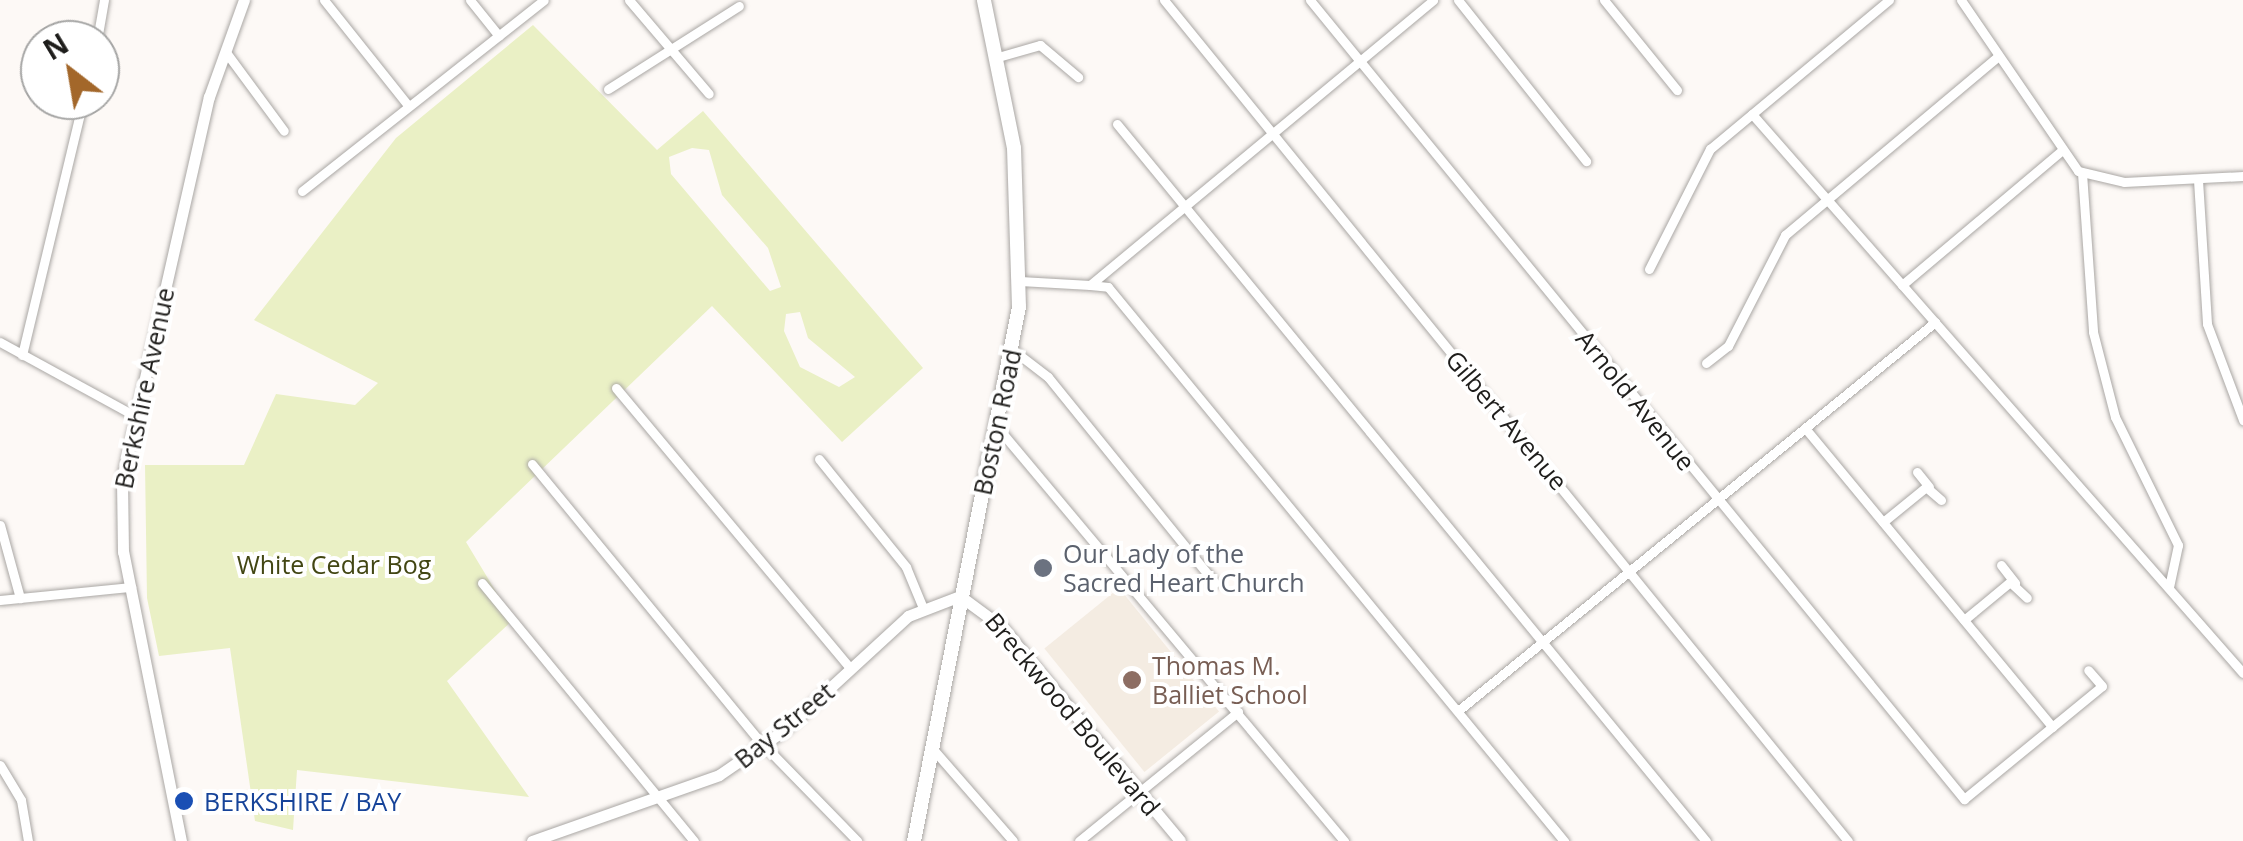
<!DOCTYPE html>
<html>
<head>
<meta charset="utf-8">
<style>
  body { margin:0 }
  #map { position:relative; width:2243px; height:841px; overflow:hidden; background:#fdf9f6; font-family:"Open Sans",sans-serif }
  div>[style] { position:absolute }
  .built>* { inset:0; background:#f4ece2; transform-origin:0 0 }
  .green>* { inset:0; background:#eaf0c5 }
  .roads { filter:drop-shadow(0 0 2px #aaa7a4) drop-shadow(0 0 2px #aaa7a4) }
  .street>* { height:9px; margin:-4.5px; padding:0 4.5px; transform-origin:4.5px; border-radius:4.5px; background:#fff }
  .secondary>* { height:11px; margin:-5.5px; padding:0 5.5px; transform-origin:5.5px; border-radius:5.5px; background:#fff }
  .primary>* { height:14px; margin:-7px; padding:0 7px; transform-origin:7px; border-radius:7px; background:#fff }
  .dots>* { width:28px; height:28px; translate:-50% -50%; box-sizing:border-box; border:5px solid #fff; border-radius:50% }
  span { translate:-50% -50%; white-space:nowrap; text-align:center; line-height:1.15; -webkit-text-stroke:8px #fff; paint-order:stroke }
  .street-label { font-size:25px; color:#1e1d1b }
  .worship-label { font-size:25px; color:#5b616d }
  .left { translate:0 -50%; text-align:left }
  .park-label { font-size:25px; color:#424613 }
  .education-label { font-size:25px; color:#785e54 }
  .transit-label { font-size:25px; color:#164399 }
  .north { position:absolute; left:20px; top:20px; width:100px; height:100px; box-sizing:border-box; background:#fff; border:2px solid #a5a5a4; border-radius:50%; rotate:329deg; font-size:28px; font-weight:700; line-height:40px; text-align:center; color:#1e1d1b }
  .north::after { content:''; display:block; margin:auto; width:35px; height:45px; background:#a3672a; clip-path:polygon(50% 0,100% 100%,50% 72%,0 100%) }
</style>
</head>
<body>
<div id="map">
  <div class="built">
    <i style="left:1119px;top:588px;width:159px;height:96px;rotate:51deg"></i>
  </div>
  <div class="green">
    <i style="clip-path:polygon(evenodd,533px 25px,657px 150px,703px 111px,923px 368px,842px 442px,712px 306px,466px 542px,513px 620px,447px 681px,529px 797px,297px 770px,293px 830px,255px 821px,230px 648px,159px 656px,147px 598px,145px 465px,244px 465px,276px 394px,355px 405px,378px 383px,254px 320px,396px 138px,533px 25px,692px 148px,709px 150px,722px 195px,768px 248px,781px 287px,770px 291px,671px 174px,669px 157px,692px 148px,533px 25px,800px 312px,808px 338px,855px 377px,839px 387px,800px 367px,784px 331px,786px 314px,800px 312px)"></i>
  </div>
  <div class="roads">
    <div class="street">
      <i style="left:324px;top:0;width:133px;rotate:51.4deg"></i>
      <i style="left:470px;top:0;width:46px;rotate:51.1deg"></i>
      <i style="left:629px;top:0;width:123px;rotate:49.6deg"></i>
      <i style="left:1164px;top:0;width:1084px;rotate:50.88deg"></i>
      <i style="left:1310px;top:0;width:1033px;rotate:50.7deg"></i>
      <i style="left:1964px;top:799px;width:178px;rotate:-39.3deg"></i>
      <i style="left:2102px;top:686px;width:21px;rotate:-131deg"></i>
      <i style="left:1458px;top:0;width:206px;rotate:51.5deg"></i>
      <i style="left:1604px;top:0;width:116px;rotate:51deg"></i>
      <i style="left:1961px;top:0;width:207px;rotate:55.6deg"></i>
      <i style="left:2078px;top:171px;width:47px;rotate:13.4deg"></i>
      <i style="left:2124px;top:182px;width:119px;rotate:-2.9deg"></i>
      <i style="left:97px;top:40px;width:41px;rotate:-80.1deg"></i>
      <i style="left:225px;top:51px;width:99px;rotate:53.6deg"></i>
      <i style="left:998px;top:57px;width:44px;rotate:-15.9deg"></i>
      <i style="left:1040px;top:45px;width:50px;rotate:40.1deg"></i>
      <i style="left:608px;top:89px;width:155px;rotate:-32.4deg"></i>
      <i style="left:1752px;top:114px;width:744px;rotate:48.71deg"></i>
      <i style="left:1117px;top:124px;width:928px;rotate:50.6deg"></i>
      <i style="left:2082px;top:173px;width:159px;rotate:86deg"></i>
      <i style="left:2093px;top:332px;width:88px;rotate:75.5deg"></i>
      <i style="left:2115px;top:417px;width:143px;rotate:63.8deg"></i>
      <i style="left:2178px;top:545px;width:43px;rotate:102.1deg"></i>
      <i style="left:2198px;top:180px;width:144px;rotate:86.4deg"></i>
      <i style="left:2207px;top:324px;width:103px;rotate:69.4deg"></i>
      <i style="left:302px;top:191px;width:308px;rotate:-38.3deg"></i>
      <i style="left:1649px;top:269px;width:135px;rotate:-63.1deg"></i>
      <i style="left:1710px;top:149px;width:233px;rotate:-39.8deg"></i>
      <i style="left:1020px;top:281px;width:70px;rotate:3.3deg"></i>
      <i style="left:1090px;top:285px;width:446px;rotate:-39.7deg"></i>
      <i style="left:1090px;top:285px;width:18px;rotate:6deg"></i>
      <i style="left:1108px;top:287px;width:718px;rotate:50.54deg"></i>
      <i style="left:1902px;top:285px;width:207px;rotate:-40.1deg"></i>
      <i style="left:0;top:342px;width:154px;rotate:28.7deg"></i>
      <i style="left:1013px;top:350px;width:44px;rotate:37.6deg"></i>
      <i style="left:1048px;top:377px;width:265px;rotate:51deg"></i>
      <i style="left:22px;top:355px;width:262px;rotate:-76.5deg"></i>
      <i style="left:1706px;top:363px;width:28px;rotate:-38deg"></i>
      <i style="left:1728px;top:346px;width:125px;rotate:-62.8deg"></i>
      <i style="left:1785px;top:235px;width:277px;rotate:-40deg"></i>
      <i style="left:616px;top:388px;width:366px;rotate:50.1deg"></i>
      <i style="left:998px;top:428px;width:539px;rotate:50.04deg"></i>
      <i style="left:1805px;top:428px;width:388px;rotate:50.4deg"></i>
      <i style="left:819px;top:459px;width:139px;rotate:51.1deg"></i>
      <i style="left:906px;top:567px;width:44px;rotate:67.5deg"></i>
      <i style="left:532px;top:464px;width:355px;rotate:50.6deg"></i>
      <i style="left:757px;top:738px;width:144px;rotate:45.8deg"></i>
      <i style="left:1917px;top:472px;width:19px;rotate:51deg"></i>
      <i style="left:1883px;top:522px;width:55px;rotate:-39.1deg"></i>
      <i style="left:1926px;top:487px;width:20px;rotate:41deg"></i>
      <i style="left:0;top:525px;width:76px;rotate:74.7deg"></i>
      <i style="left:2001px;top:565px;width:23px;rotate:52deg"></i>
      <i style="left:482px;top:583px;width:334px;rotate:50.6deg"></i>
      <i style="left:0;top:600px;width:132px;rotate:-5.7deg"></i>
      <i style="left:1964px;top:620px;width:60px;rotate:-39.6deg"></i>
      <i style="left:2010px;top:582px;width:23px;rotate:43deg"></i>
      <i style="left:1459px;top:710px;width:614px;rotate:-39.18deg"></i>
      <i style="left:932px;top:748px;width:123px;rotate:48.9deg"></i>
      <i style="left:0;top:765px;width:41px;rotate:59deg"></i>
      <i style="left:21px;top:800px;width:42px;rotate:80.3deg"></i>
      <i style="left:1079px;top:841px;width:205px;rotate:-39.1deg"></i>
    </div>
    <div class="secondary">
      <i style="left:181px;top:841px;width:295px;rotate:-101.3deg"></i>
      <i style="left:123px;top:552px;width:73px;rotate:-90.8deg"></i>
      <i style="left:122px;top:479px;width:392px;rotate:-77.2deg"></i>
      <i style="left:209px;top:97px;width:103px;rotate:-70.2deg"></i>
      <i style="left:532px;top:841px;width:198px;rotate:-19.4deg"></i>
      <i style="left:719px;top:775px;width:78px;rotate:-34.5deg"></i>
      <i style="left:783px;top:731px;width:170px;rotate:-42.6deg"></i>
      <i style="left:908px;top:616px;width:56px;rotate:-21deg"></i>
      <i style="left:960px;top:596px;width:52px;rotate:36.4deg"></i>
      <i style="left:1002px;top:627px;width:278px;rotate:50.2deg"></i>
    </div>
    <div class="primary">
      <i style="left:914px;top:841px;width:544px;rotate:-78.88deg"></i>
      <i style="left:1019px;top:307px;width:159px;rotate:-91.8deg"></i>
      <i style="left:1014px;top:148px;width:151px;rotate:-101.5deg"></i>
    </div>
  </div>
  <div class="dots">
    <i style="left:1043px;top:568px;background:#6b7280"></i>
    <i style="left:1132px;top:680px;background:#8d6e63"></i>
    <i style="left:184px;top:801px;background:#1a4fb4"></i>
  </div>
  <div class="street-label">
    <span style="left:144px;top:388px;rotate:-78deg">Berkshire Avenue</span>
    <span style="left:1636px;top:400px;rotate:51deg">Arnold Avenue</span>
    <span style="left:1507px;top:420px;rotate:50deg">Gilbert Avenue</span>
    <span style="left:997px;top:422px;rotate:-78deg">Boston Road</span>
    <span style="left:1073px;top:714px;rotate:50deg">Breckwood Boulevard</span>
    <span style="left:784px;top:725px;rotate:-39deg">Bay Street</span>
  </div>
  <div class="worship-label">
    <span class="left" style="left:1063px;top:568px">Our Lady of the<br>Sacred Heart Church</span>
  </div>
  <div class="park-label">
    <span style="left:334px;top:564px">White Cedar Bog</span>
  </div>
  <div class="education-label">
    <span class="left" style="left:1152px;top:680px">Thomas M.<br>Balliet School</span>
  </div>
  <div class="transit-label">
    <span class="left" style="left:204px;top:801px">BERKSHIRE / BAY</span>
  </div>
  <div class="north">N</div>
</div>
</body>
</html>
